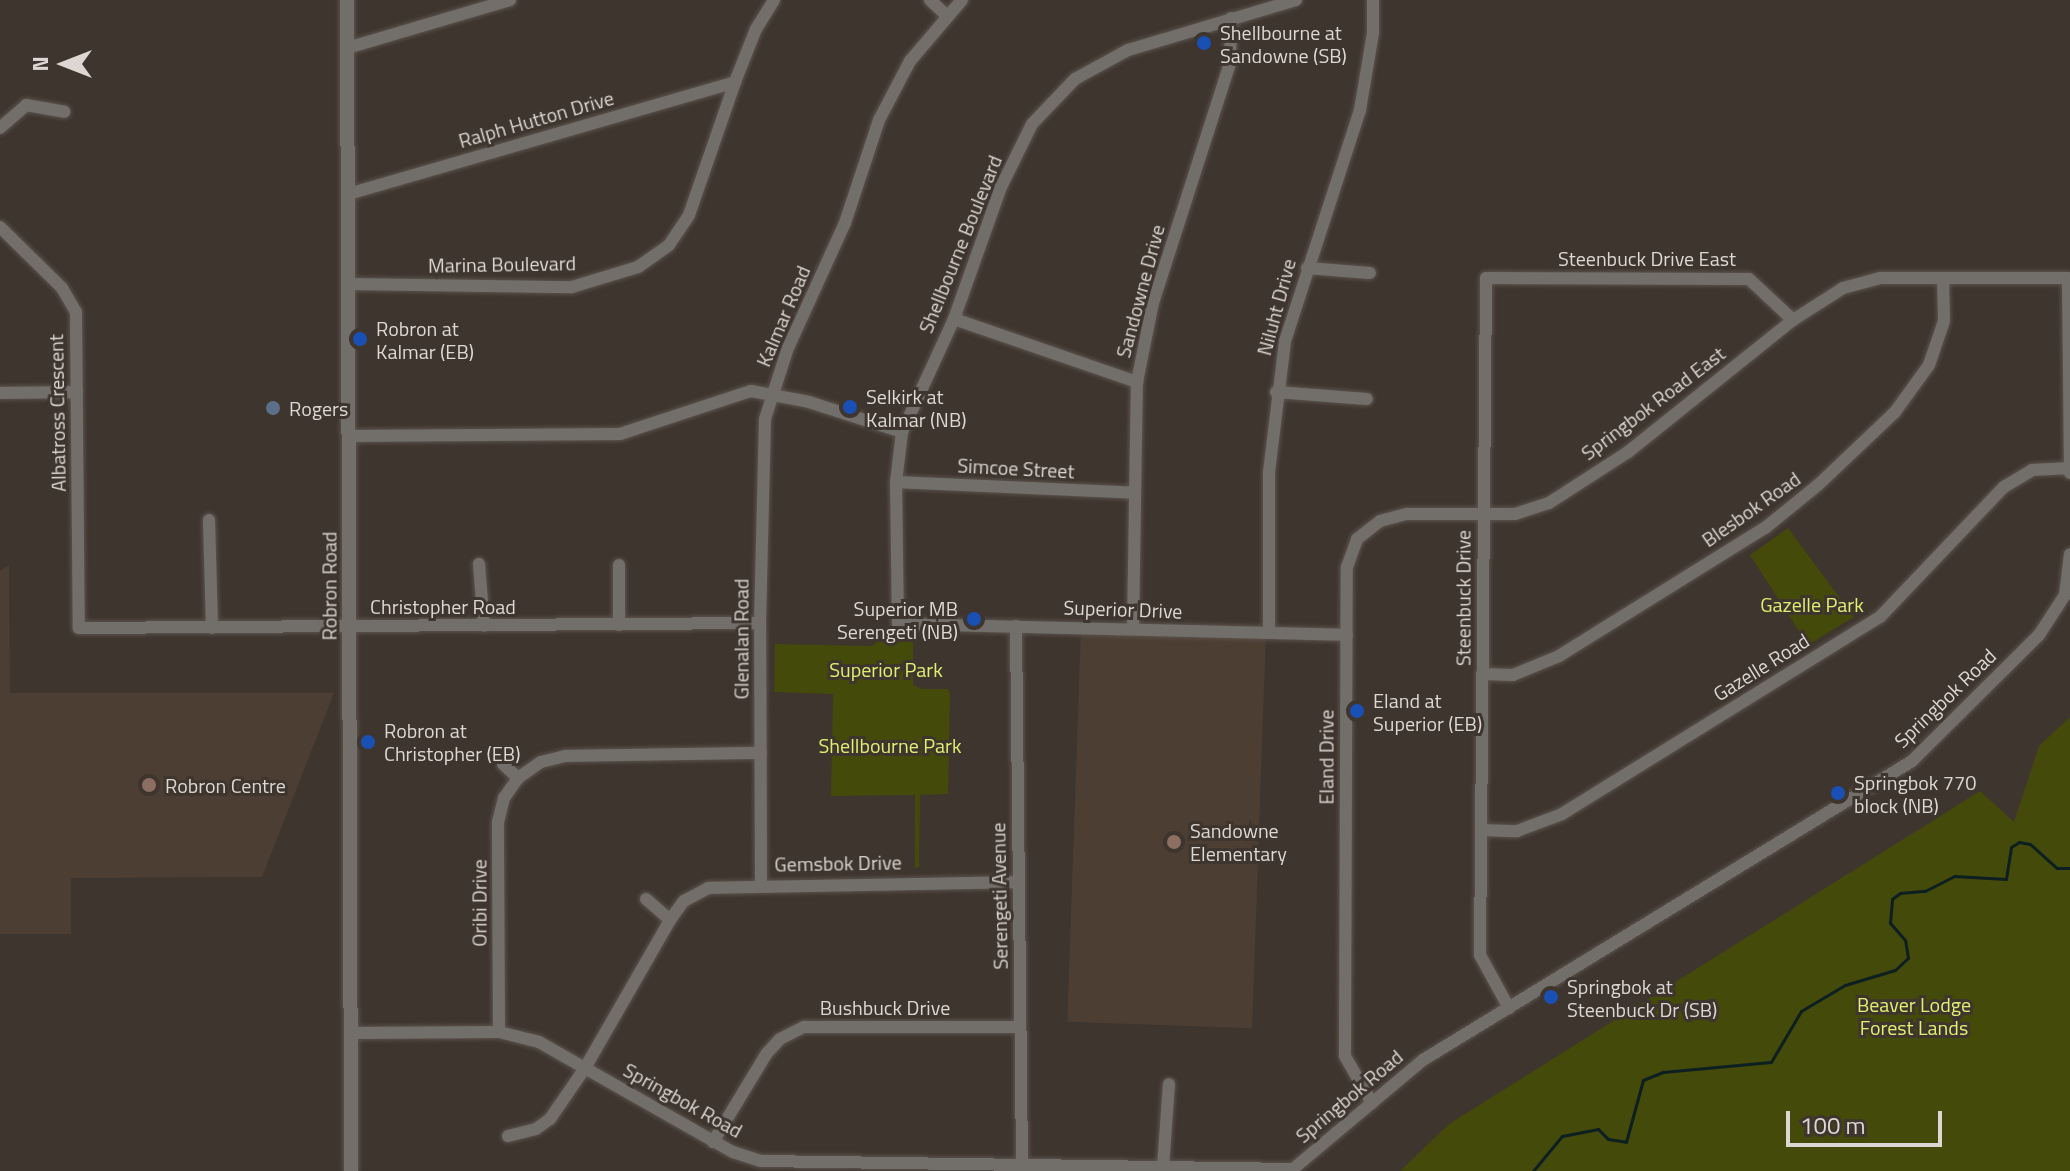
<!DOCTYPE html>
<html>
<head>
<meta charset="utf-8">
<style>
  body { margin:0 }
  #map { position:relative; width:2070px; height:1171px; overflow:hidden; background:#3e352e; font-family:"Titillium Web",sans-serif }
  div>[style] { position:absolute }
  .built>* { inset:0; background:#4c3e33; transform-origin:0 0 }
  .green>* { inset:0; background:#444a0a }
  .stream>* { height:3px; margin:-1.5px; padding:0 1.5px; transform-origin:1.5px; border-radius:1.5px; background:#0d1f20 }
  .roads { filter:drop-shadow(0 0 2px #5b524c) drop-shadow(0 0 2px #5b524c) }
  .minor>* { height:12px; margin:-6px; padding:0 6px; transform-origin:6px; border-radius:6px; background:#726f6a }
  .tertiary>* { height:14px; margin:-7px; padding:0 7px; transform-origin:7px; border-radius:7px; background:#726f6a }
  .dots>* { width:22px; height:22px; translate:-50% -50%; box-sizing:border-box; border:4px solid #3e352e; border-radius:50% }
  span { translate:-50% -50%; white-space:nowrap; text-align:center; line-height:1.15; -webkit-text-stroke:6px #3e352e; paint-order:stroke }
  .poi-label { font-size:20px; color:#ddd7d3 }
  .left { translate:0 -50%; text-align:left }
  .right { translate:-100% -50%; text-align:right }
  .street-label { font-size:20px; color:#ddd7d3 }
  .park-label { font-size:20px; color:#dfef71 }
  .north { position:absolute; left:24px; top:24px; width:80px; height:80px; -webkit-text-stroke:6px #3e352e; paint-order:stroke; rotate:270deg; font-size:22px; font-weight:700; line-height:32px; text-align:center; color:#ddd7d3 }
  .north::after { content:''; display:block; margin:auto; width:28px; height:36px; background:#ddd7d3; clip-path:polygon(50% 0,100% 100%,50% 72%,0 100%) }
  .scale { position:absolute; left:1786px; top:1111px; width:156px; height:36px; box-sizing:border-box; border:4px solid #ddd7d3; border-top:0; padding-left:10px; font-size:24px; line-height:28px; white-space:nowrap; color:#ddd7d3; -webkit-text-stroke:6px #3e352e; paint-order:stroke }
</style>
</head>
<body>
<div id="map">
  <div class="built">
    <i style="clip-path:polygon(9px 565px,10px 693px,334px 693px,262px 877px,71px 878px,71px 934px,0 934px,0 571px)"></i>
    <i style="left:1081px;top:628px;width:185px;height:394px;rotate:2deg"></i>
  </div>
  <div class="green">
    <i style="clip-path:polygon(1788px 528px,1854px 617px,1808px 645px,1750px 555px)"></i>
    <i style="clip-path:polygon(889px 632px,913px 641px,913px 685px,922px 689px,948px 689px,950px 695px,948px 794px,920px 795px,919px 867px,915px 868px,915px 795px,831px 796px,833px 694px,774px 692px,775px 644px,872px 646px)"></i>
    <i style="clip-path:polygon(2070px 717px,2070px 1171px,1400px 1171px,1449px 1124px,1980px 791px,2014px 822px,2039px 746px)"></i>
  </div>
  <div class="stream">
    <i style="left:1533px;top:1171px;width:45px;rotate:-50.4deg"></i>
    <i style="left:1562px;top:1136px;width:37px;rotate:-11deg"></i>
    <i style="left:1598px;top:1129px;width:14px;rotate:45deg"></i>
    <i style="left:1608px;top:1139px;width:18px;rotate:9deg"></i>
    <i style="left:1626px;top:1142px;width:64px;rotate:-74.7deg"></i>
    <i style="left:1643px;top:1080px;width:22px;rotate:-22deg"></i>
    <i style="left:1663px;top:1072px;width:108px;rotate:-5.3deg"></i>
    <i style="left:1771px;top:1062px;width:59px;rotate:-59.5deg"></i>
    <i style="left:1801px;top:1011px;width:51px;rotate:-30.6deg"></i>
    <i style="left:1845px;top:985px;width:52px;rotate:-16.7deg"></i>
    <i style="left:1895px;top:970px;width:18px;rotate:-43deg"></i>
    <i style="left:1908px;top:958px;width:18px;rotate:-99deg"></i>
    <i style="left:1905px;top:940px;width:23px;rotate:-131deg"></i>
    <i style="left:1890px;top:923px;width:24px;rotate:-85deg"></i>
    <i style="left:1892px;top:899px;width:10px;rotate:-37deg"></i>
    <i style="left:1900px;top:893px;width:25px;rotate:-5deg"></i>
    <i style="left:1925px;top:891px;width:33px;rotate:-27deg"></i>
    <i style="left:1954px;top:876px;width:52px;rotate:3.3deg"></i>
    <i style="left:2006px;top:879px;width:32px;rotate:-81deg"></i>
    <i style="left:2011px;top:847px;width:9px;rotate:-32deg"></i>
    <i style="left:2019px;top:842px;width:11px;rotate:10deg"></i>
    <i style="left:2030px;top:844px;width:36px;rotate:42deg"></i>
    <i style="left:2057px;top:868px;width:13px"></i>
  </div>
  <div class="roads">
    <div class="minor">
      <i style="left:930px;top:0;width:23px;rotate:43deg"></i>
      <i style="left:1296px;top:0;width:175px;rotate:163.4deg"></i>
      <i style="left:1128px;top:50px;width:60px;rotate:151.3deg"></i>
      <i style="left:1075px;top:79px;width:62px;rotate:133.7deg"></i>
      <i style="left:1032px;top:124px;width:70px;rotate:116.2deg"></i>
      <i style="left:1001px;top:187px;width:140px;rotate:109.6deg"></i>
      <i style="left:954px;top:319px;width:124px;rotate:114.7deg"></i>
      <i style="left:902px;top:432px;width:50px;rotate:96.8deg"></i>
      <i style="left:896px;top:482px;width:142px;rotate:89.2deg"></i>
      <i style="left:898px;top:624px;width:449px;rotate:1.4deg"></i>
      <i style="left:347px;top:48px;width:170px;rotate:-16.4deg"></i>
      <i style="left:0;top:128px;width:35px;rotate:-41deg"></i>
      <i style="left:26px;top:105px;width:39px;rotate:10deg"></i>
      <i style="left:348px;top:194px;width:403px;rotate:-16.1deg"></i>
      <i style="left:0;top:227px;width:87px;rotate:44.5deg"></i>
      <i style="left:62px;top:288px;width:28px;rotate:60deg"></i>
      <i style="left:76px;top:312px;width:316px;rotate:89.5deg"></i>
      <i style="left:79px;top:628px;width:681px;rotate:-0.42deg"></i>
      <i style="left:1307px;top:268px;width:63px;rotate:4.5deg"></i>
      <i style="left:348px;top:284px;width:224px;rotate:0.8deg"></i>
      <i style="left:572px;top:287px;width:69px;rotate:-16.9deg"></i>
      <i style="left:638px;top:267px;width:38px;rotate:-35deg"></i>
      <i style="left:669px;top:245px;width:36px;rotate:-56deg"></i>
      <i style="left:689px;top:215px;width:141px;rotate:-70.9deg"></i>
      <i style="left:735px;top:82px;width:57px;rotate:-68.4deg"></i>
      <i style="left:756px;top:29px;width:34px;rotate:-58deg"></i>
      <i style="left:954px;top:319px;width:194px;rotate:19deg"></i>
      <i style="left:1276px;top:392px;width:91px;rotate:4.4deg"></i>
      <i style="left:0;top:393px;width:77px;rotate:-0.7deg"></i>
      <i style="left:348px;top:436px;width:272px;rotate:-0.4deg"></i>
      <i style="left:620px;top:434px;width:138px;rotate:-18.2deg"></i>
      <i style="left:751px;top:391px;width:59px;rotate:10.7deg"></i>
      <i style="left:809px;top:402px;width:98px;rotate:17.9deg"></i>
      <i style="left:896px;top:482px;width:239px;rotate:2.6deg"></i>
      <i style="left:209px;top:520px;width:108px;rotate:88.4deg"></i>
      <i style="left:479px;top:564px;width:62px;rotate:85.4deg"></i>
      <i style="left:619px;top:625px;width:60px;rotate:-90deg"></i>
      <i style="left:1016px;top:626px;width:539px;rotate:89.36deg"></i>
      <i style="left:1133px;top:629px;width:247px;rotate:-89.1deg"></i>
      <i style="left:1137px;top:382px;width:81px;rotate:-78.6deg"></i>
      <i style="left:1153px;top:303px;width:252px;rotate:-72.2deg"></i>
      <i style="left:1230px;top:63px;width:45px;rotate:-88.7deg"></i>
      <i style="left:1269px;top:633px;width:161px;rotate:-90deg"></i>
      <i style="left:1269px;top:472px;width:132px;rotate:-83deg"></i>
      <i style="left:1285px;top:341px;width:243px;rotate:-72deg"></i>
      <i style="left:1360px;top:110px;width:78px;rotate:-80.4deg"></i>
      <i style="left:1373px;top:33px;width:33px;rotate:-90deg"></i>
      <i style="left:1482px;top:674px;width:31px;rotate:2deg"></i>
      <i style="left:1513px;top:675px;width:50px;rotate:-22.4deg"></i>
      <i style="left:1559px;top:656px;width:243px;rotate:-31.9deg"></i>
      <i style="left:1765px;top:528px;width:68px;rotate:-39.1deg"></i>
      <i style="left:1818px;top:485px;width:106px;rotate:-43.5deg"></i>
      <i style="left:1895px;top:412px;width:58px;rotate:-54.1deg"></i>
      <i style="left:1929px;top:365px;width:46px;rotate:-71.2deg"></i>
      <i style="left:1944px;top:321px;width:43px;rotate:-91.3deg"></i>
      <i style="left:503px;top:764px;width:21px;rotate:43deg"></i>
      <i style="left:1481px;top:830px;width:36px;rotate:2deg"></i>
      <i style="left:1517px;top:831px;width:48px;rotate:-20.7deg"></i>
      <i style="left:1562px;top:814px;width:374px;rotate:-31.8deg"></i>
      <i style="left:1880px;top:617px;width:180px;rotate:-46.4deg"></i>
      <i style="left:2004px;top:487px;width:33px;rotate:-31deg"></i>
      <i style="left:2032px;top:470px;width:38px;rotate:-3deg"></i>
      <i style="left:761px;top:884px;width:261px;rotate:-90.2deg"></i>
      <i style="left:760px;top:623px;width:204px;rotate:-88.6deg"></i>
      <i style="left:765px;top:419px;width:75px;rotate:-72.1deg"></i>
      <i style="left:788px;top:348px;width:137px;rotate:-65.5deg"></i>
      <i style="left:845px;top:223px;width:108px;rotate:-71.7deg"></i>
      <i style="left:879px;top:120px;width:67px;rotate:-62.3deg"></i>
      <i style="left:910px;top:61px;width:80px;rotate:-49.6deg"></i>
      <i style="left:646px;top:899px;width:32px;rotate:41deg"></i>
      <i style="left:1509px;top:1008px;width:60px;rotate:-118.7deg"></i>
      <i style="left:1480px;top:955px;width:677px;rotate:-89.49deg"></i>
      <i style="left:1486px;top:278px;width:263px;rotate:0.2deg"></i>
      <i style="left:1749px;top:279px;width:60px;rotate:43deg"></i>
      <i style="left:499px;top:1032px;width:210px;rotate:-90.3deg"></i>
      <i style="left:498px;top:822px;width:25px;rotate:-76deg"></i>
      <i style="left:504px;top:798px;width:24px;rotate:-55deg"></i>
      <i style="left:518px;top:778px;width:28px;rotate:-35deg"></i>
      <i style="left:541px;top:762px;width:25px;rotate:-14deg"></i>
      <i style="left:565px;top:756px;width:196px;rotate:-0.9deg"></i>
      <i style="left:350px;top:1033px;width:149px;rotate:-0.4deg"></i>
      <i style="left:499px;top:1032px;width:41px;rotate:14deg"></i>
      <i style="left:539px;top:1042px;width:223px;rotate:29.6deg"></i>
      <i style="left:733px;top:1152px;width:29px;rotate:18deg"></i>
      <i style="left:761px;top:1161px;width:532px;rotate:0.86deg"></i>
      <i style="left:1293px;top:1169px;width:170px;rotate:-40deg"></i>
      <i style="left:1423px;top:1060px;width:573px;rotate:-31.44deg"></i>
      <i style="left:1912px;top:761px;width:179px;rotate:-44.8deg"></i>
      <i style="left:2039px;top:635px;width:48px;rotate:-57deg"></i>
      <i style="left:2065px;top:595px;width:41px;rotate:-83deg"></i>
      <i style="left:1372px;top:1103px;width:54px;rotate:-119.9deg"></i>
      <i style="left:1345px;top:1056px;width:489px;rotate:-89.8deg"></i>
      <i style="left:1347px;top:567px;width:30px;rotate:-70deg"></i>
      <i style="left:1357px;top:539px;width:29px;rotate:-38deg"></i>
      <i style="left:1380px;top:521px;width:28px;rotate:-15deg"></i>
      <i style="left:1407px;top:514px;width:108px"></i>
      <i style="left:1515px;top:514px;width:36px;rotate:-18deg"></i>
      <i style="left:1549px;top:503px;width:94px;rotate:-32.8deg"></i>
      <i style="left:1628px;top:452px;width:211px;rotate:-38.7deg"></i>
      <i style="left:1793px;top:320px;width:59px;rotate:-32.6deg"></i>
      <i style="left:1843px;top:288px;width:39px;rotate:-15deg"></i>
      <i style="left:1881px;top:278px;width:187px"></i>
      <i style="left:2068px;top:278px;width:195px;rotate:89.4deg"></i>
      <i style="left:508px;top:1136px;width:29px;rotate:-14deg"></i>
      <i style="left:536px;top:1129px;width:17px;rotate:-36deg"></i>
      <i style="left:550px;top:1119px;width:62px;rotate:-55.5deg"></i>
      <i style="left:585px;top:1068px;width:171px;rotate:-60.1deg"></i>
      <i style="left:670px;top:920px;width:24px;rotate:-54deg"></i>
      <i style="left:684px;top:901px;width:27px;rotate:-28deg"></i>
      <i style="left:708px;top:888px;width:311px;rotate:-1.1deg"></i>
      <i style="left:713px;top:1142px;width:104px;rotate:-58.8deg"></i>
      <i style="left:767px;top:1053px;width:19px;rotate:-47deg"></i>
      <i style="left:780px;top:1039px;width:27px;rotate:-27deg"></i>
      <i style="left:804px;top:1027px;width:216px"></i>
      <i style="left:1163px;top:1167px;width:83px;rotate:-85.9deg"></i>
    </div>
    <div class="tertiary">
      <i style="left:347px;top:0;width:1171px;rotate:89.8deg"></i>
    </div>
  </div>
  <div class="dots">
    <i style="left:1204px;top:43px;background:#1a4fb4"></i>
    <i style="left:360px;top:339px;background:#1a4fb4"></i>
    <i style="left:850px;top:407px;background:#1a4fb4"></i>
    <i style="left:273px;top:408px;background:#5c6f8a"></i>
    <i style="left:974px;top:619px;background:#1a4fb4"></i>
    <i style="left:1357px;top:711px;background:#1a4fb4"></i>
    <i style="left:368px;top:742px;background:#1a4fb4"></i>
    <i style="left:149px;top:785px;background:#8d6e63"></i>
    <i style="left:1838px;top:793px;background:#1a4fb4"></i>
    <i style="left:1174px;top:842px;background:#8d6e63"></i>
    <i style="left:1551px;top:997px;background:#1a4fb4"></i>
  </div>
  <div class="poi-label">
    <span class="left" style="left:1220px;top:44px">Shellbourne at<br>Sandowne (SB)</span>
    <span class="left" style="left:376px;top:340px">Robron at<br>Kalmar (EB)</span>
    <span class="left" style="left:866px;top:408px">Selkirk at<br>Kalmar (NB)</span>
    <span class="left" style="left:289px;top:408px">Rogers</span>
    <span class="right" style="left:958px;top:620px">Superior MB<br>Serengeti (NB)</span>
    <span class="left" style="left:1373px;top:712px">Eland at<br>Superior (EB)</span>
    <span class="left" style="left:384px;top:742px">Robron at<br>Christopher (EB)</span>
    <span class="left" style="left:1854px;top:794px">Springbok 770<br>block (NB)</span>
    <span class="left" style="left:165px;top:785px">Robron Centre</span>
    <span class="left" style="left:1190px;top:842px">Sandowne<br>Elementary</span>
    <span class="left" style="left:1567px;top:998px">Springbok at<br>Steenbuck Dr (SB)</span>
  </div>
  <div class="street-label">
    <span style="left:536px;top:119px;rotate:-16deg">Ralph Hutton Drive</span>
    <span style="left:960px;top:244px;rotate:-68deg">Shellbourne Boulevard</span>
    <span style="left:1647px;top:258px">Steenbuck Drive East</span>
    <span style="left:502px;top:264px;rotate:-1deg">Marina Boulevard</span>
    <span style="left:1140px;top:291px;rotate:-75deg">Sandowne Drive</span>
    <span style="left:1276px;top:307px;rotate:-75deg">Niluht Drive</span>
    <span style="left:783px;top:316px;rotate:-67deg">Kalmar Road</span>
    <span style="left:1653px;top:403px;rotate:-37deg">Springbok Road East</span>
    <span style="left:57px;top:413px;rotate:-91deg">Albatross Crescent</span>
    <span style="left:1016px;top:468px;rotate:3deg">Simcoe Street</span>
    <span style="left:1751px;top:509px;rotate:-35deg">Blesbok Road</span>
    <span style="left:329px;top:586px;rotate:-90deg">Robron Road</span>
    <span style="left:1463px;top:598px;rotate:-90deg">Steenbuck Drive</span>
    <span style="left:443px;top:606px">Christopher Road</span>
    <span style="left:1123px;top:609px;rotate:2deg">Superior Drive</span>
    <span style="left:741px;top:639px;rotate:-90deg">Glenalan Road</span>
    <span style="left:1761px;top:667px;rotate:-32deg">Gazelle Road</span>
    <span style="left:1945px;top:698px;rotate:-44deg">Springbok Road</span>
    <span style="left:1326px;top:757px;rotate:-90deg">Eland Drive</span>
    <span style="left:838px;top:863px;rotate:-1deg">Gemsbok Drive</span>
    <span style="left:999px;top:896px;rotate:-91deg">Serengeti Avenue</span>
    <span style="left:479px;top:903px;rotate:-90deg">Oribi Drive</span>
    <span style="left:885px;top:1007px">Bushbuck Drive</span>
    <span style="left:1349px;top:1096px;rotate:-40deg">Springbok Road</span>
    <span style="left:683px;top:1100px;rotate:29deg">Springbok Road</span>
  </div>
  <div class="park-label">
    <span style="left:1812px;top:604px">Gazelle Park</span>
    <span style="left:886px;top:669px">Superior Park</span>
    <span style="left:890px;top:745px">Shellbourne Park</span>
    <span style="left:1914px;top:1016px">Beaver Lodge<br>Forest Lands</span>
  </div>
  <div class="north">N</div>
  <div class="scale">100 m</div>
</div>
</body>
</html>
